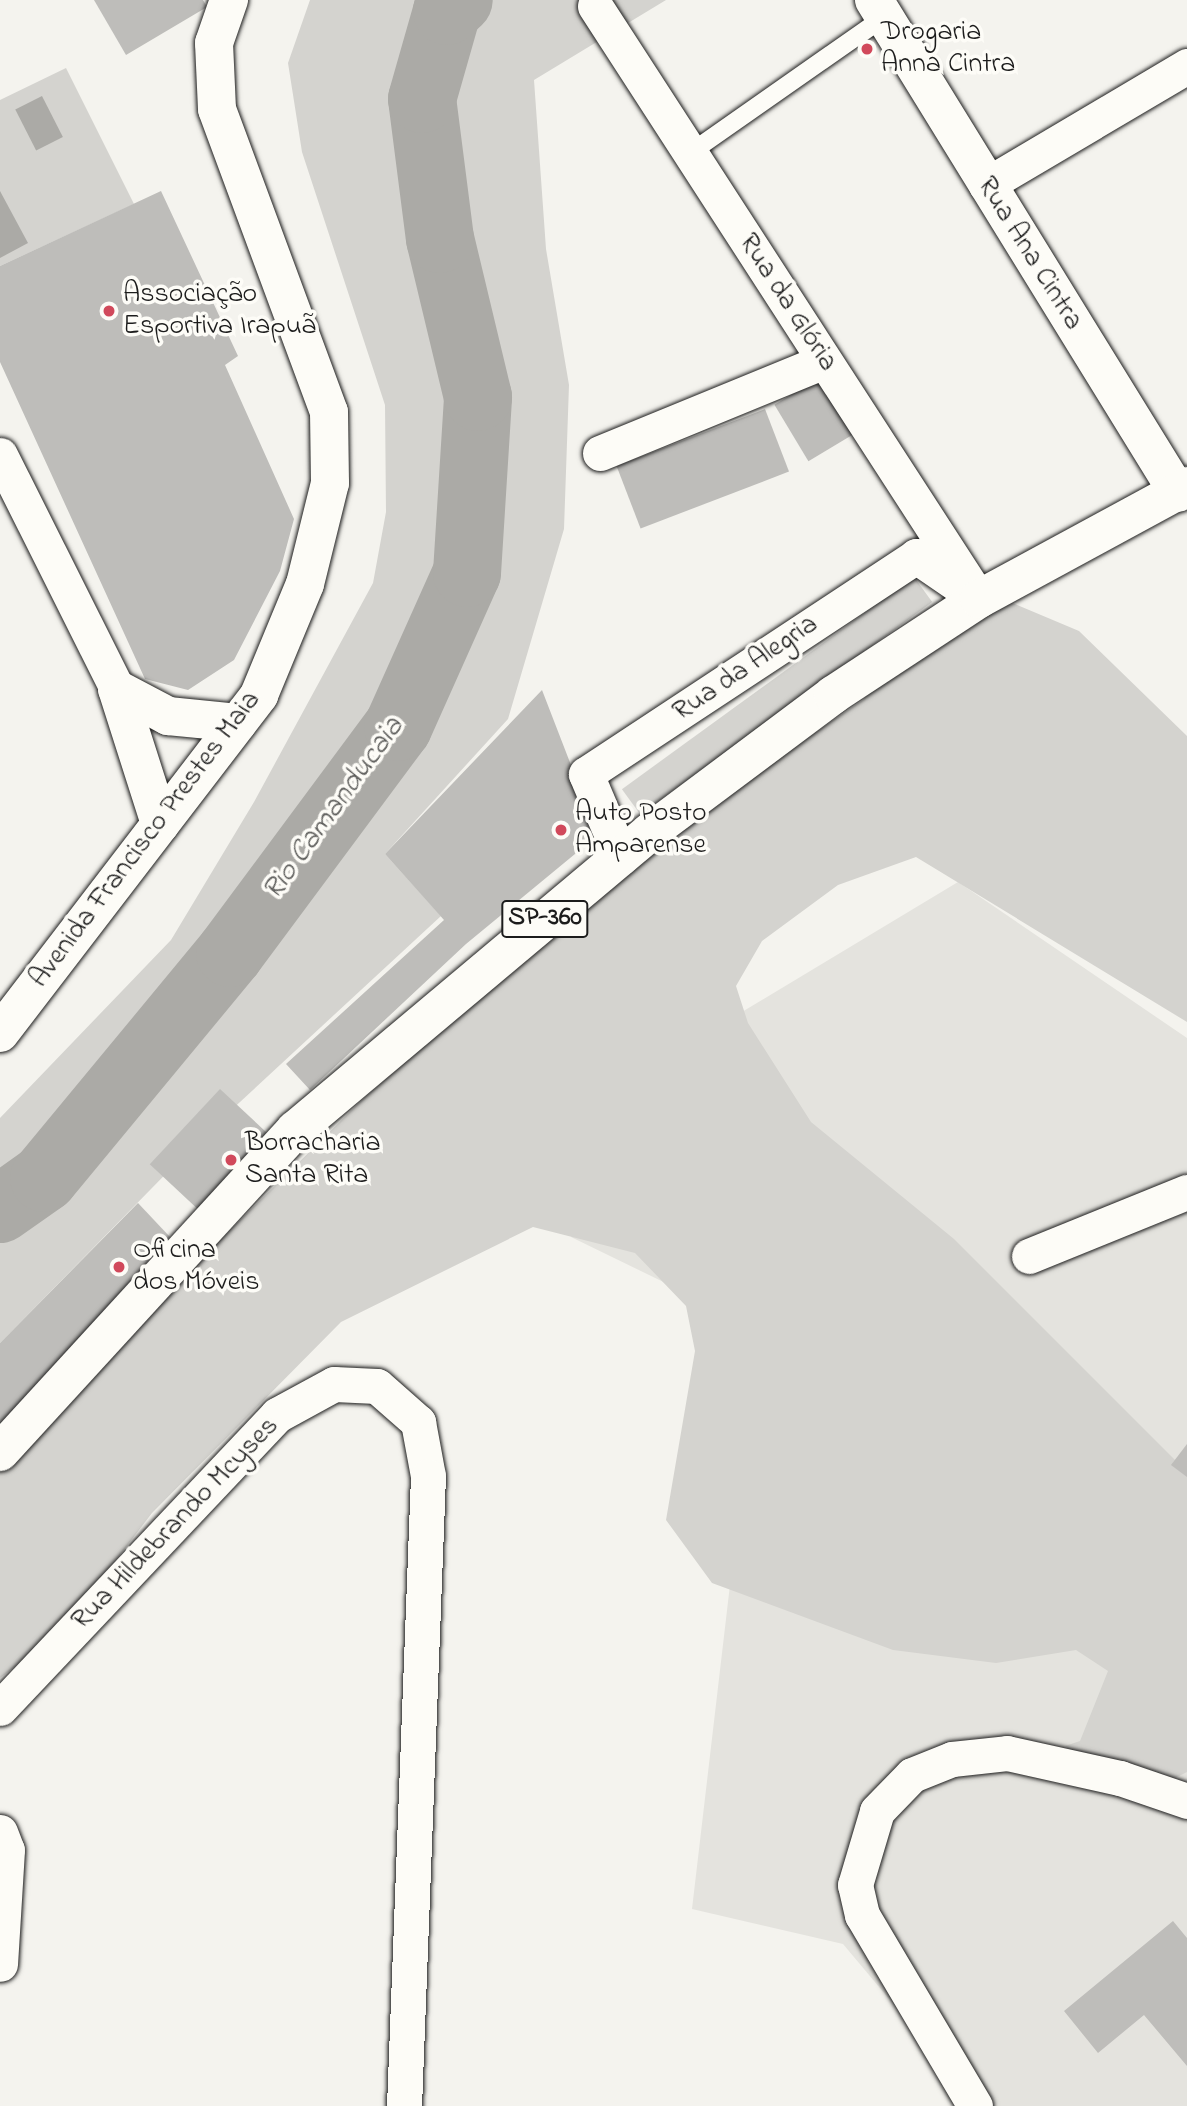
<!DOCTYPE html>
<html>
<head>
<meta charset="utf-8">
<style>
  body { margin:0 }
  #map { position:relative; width:1187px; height:2106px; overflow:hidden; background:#f4f3ee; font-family:"Indie Flower",sans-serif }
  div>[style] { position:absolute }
  .built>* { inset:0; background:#e4e3de }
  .green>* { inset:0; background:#d4d3cf; transform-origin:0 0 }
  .water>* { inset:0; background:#abaaa6; transform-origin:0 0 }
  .river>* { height:68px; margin:-34px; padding:0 34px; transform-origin:34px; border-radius:34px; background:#abaaa6 }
  .building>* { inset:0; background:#bebdba; transform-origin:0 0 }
  .roads { filter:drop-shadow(0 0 2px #1c1c1c) drop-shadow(0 0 2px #1c1c1c) }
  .service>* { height:18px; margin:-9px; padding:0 9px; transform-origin:9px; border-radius:9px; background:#fdfcf7 }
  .minor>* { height:35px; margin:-17.5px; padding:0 17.5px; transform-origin:17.5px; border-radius:17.5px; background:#fdfcf7 }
  .tertiary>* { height:38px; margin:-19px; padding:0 19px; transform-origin:19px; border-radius:19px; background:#fdfcf7 }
  .primary>* { height:38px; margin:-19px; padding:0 19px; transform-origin:19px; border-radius:19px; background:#fdfcf7 }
  .dots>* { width:19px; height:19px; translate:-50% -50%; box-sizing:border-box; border:4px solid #fdfcf7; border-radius:50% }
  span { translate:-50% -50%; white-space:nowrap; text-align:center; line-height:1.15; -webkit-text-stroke:7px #fdfcf7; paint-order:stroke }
  .shield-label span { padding:2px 5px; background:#fdfcf7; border:2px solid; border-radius:5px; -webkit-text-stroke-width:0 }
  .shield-label { font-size:26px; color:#1c1c1c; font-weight:700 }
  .poi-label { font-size:28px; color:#1c1c1c }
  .left { translate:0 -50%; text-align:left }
  .street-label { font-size:28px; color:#1c1c1c }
  .water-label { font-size:30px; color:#5c5c5a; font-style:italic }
</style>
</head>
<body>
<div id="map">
  <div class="built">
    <i style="clip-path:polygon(958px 882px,1187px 1038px,1187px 2106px,979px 2106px,843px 1944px,692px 1909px,760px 1329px,571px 1237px,677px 1051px)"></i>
  </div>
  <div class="green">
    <i style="clip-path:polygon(310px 0,666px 0,534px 80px,546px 249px,569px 385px,564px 529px,508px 719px,385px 854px,441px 916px,201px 1138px,0 1343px,0 1118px,171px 940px,254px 802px,373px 583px,386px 512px,385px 405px,302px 152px,288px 63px)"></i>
    <i style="clip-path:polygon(66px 68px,134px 204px,0 266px,0 100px)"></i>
    <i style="left:914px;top:577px;width:31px;height:361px;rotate:54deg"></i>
    <i style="clip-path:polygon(1010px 602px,1079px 631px,1187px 736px,1187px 1022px,916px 857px,838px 885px,762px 941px,736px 986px,748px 1023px,811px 1122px,954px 1239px,1187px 1472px,1187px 1772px,1171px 1780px,1109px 1779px,1065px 1746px,1080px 1741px,1108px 1671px,1076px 1650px,996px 1663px,893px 1650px,712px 1583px,666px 1520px,695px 1351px,686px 1306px,635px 1253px,533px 1227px,341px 1322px,152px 1513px,60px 1633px,0 1678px,0 1457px,362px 1100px,657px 841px,863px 700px,916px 640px)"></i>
  </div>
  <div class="water">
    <i style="left:42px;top:96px;width:46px;height:30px;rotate:63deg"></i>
    <i style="clip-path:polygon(0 191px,28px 243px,0 258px)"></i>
  </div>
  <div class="river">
    <i style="left:0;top:1209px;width:54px;rotate:-35.2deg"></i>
    <i style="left:44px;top:1178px;width:292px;rotate:-50.4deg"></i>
    <i style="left:230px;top:953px;width:282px;rotate:-53.4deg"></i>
    <i style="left:398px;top:727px;width:169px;rotate:-65.9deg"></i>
    <i style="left:467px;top:573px;width:176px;rotate:-86.4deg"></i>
    <i style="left:478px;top:397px;width:163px;rotate:-103.5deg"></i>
    <i style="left:440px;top:239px;width:141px;rotate:-97.3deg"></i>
    <i style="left:422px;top:99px;width:91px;rotate:-74.1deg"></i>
    <i style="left:447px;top:11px;width:16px;rotate:-43deg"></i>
  </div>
  <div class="building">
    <i style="clip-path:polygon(94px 0,203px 0,207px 7px,126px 55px)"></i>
    <i style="clip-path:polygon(161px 191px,238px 356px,225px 365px,294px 519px,280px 571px,234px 660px,188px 690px,145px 679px,0 362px,0 266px)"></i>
    <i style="left:819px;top:378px;width:66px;height:52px;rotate:59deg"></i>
    <i style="left:765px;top:409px;width:67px;height:159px;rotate:69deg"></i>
    <i style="clip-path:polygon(542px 690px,598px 835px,466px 944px,310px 1090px,286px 1064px,444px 920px,385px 854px)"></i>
    <i style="left:220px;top:1089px;width:71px;height:103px;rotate:43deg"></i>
    <i style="clip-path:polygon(138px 1203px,170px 1237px,0 1427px,0 1343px)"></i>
    <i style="clip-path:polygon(1187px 1444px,1187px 1477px,1171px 1465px)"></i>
    <i style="clip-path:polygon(1173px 1921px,1187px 1938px,1187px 2066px,1144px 2015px,1098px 2053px,1064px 2011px)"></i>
  </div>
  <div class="roads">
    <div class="service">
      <i style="left:690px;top:153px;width:237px;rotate:-35deg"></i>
    </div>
    <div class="minor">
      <i style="left:595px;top:6px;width:706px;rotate:57.07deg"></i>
      <i style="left:986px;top:185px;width:234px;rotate:-30.6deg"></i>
      <i style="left:600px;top:453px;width:242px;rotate:-22.3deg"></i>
      <i style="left:0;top:455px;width:262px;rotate:63.4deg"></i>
      <i style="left:621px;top:857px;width:90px;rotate:-112.9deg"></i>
      <i style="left:586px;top:774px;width:396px;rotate:-33.4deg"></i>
      <i style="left:916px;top:556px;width:58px;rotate:34.5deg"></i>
      <i style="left:1029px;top:1256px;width:170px;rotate:-22.1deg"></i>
      <i style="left:0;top:1708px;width:403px;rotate:-46.6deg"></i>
      <i style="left:277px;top:1415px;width:65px;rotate:-28.5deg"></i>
      <i style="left:334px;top:1384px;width:43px;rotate:2.7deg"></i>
      <i style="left:377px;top:1386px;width:55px;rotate:41.3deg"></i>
      <i style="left:418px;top:1422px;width:55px;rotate:79.5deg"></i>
      <i style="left:428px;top:1476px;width:630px;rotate:92.18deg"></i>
      <i style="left:0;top:1832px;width:19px;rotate:69deg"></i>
      <i style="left:7px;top:1850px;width:114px;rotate:93.5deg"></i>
      <i style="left:975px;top:2106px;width:222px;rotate:-120.6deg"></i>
      <i style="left:862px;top:1915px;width:31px;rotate:-103deg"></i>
      <i style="left:855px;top:1885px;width:77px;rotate:-73.4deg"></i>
      <i style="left:877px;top:1811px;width:50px;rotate:-45.8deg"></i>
      <i style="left:912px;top:1775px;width:43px;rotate:-21.8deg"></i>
      <i style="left:952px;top:1759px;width:55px;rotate:-6.2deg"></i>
      <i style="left:1007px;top:1753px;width:116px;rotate:12.5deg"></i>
      <i style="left:1120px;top:1778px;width:71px;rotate:18.9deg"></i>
    </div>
    <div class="tertiary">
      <i style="left:874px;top:0;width:579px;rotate:58.34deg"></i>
      <i style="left:117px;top:689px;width:142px;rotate:72.3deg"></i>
      <i style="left:117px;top:689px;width:58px;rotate:27.9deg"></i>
      <i style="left:168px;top:716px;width:70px;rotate:5.7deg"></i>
      <i style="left:0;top:1033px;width:426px;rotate:-52.5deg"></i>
      <i style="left:259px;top:695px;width:120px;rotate:-67.5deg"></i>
      <i style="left:305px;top:584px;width:104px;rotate:-76.1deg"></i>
      <i style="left:330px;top:483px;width:71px;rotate:-90.8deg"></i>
      <i style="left:329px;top:412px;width:323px;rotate:-110.3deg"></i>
      <i style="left:217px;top:109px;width:66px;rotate:-92.6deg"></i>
      <i style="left:214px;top:43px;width:46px;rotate:-70.8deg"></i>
    </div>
    <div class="primary">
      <i style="left:0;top:1452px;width:437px;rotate:-47.5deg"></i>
      <i style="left:295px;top:1130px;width:463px;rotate:-40deg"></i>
      <i style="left:650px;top:832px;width:229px;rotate:-36.8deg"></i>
      <i style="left:833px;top:695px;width:175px;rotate:-33.3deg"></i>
      <i style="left:979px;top:599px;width:237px;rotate:-28.5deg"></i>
    </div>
  </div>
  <div class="dots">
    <i style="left:867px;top:49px;background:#d1495b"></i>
    <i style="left:109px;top:311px;background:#d1495b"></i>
    <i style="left:561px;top:830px;background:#d1495b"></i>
    <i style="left:231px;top:1160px;background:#d1495b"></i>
    <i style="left:119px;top:1267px;background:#d1495b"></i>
  </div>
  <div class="shield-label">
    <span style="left:545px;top:919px">SP-360</span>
  </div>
  <div class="poi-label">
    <span class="left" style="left:881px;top:49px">Drogaria<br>Anna Cintra</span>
    <span class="left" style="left:123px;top:311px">Associação<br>Esportiva Irapuã</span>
    <span class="left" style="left:575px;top:830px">Auto Posto<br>Amparense</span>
    <span class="left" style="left:245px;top:1160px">Borracharia<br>Santa Rita</span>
    <span class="left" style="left:133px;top:1267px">Oficina<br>dos Móveis</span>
  </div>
  <div class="street-label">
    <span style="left:1029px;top:254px;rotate:58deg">Rua Ana Cintra</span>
    <span style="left:787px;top:303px;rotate:57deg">Rua da Glória</span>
    <span style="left:746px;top:669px;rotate:-34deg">Rua da Alegria</span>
    <span style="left:146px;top:840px;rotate:-53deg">Avenida Francisco Prestes Maia</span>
    <span style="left:176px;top:1524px;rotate:-46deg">Rua Hildebrando Mcyses</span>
  </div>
  <div class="water-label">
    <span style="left:334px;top:809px;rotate:-54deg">Rio Camanducaia</span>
  </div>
</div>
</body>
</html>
